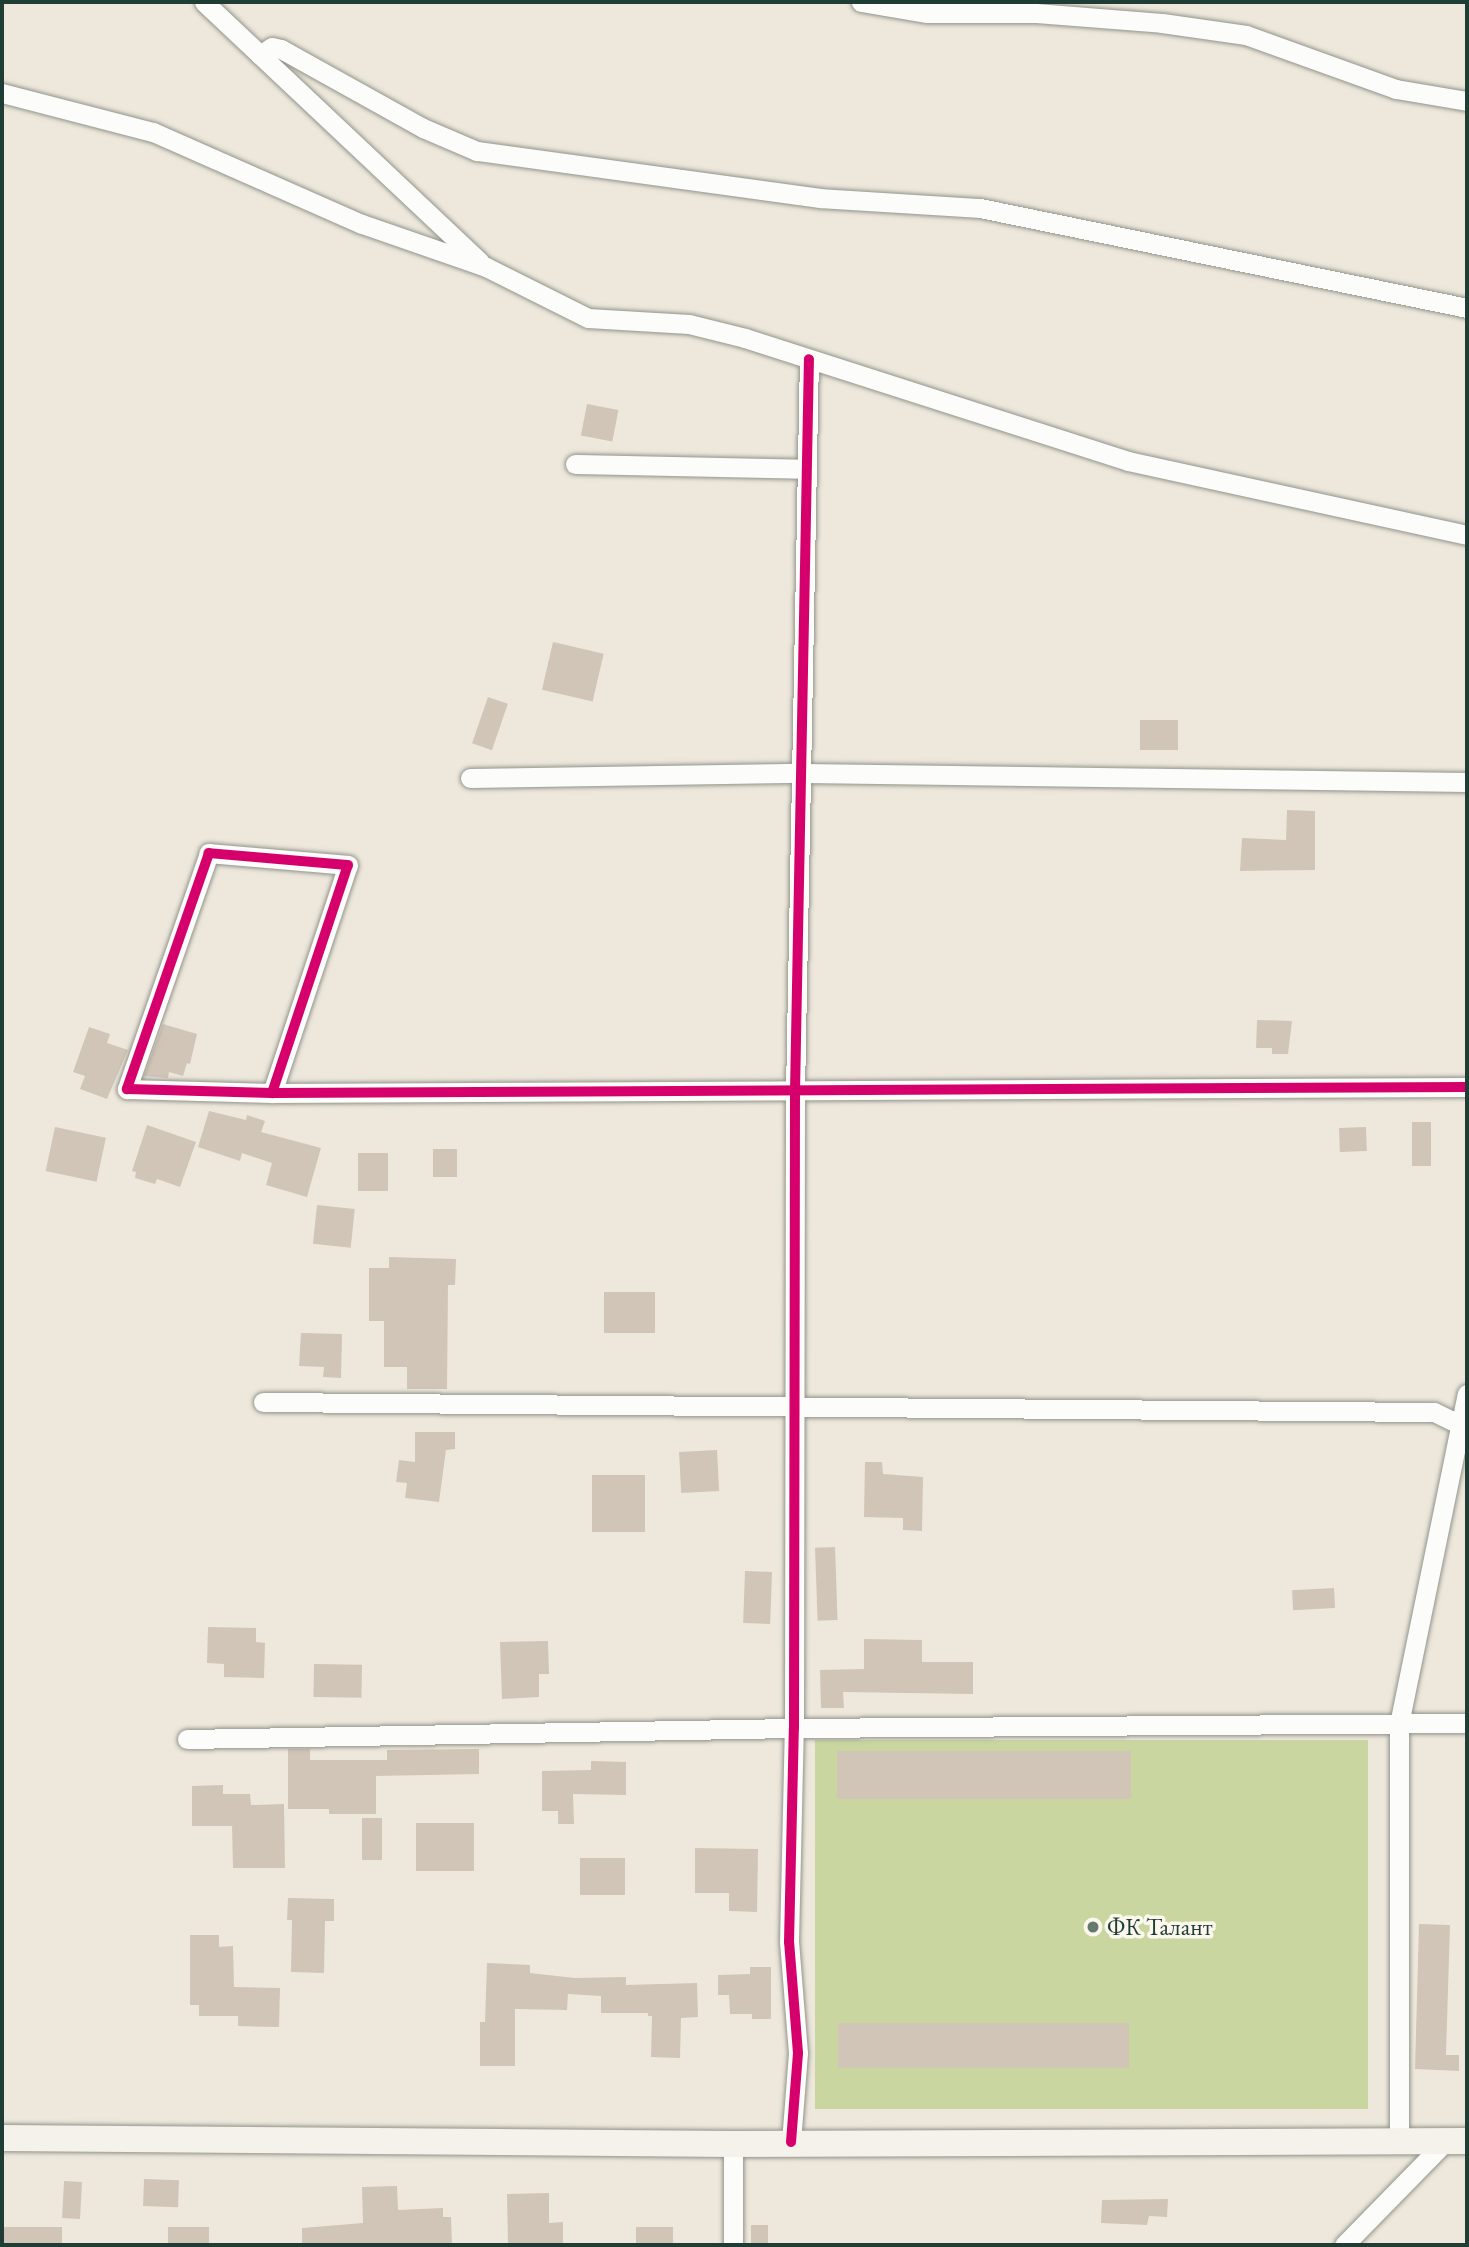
<!DOCTYPE html>
<html>
<head>
<meta charset="utf-8">
<style>
  body { margin:0 }
  #map { position:relative; width:1469px; height:2247px; overflow:hidden; background:#eee8dc; font-family:"EB Garamond",serif }
  div>[style] { position:absolute }
  .green>* { inset:0; background:#c9d6a0; transform-origin:0 0 }
  .building>* { inset:0; background:#d1c5b7; transform-origin:0 0 }
  .roads { filter:drop-shadow(0 0 2px #92948c) drop-shadow(0 0 2px #92948c) }
  .street>* { height:19px; margin:-9.5px; padding:0 9.5px; transform-origin:9.5px; border-radius:9.5px; background:#fcfcfa }
  .secondary>* { height:26px; margin:-13px; padding:0 13px; transform-origin:13px; border-radius:13px; background:#f5f1eb }
  .cycleway>* { height:10px; margin:-5px; padding:0 5px; transform-origin:5px; border-radius:5px; background:#d6006c }
  .dots>* { width:19px; height:19px; translate:-50% -50%; box-sizing:border-box; border:4px solid #fbf7ec; border-radius:50% }
  span { translate:-50% -50%; white-space:nowrap; text-align:center; line-height:1.15; -webkit-text-stroke:7px #fbf7ec; paint-order:stroke }
  .poi-label { font-size:24px; color:#1f3d34 }
  .left { translate:0 -50%; text-align:left }
  .frame { position:absolute; inset:0; border:4px solid #1f3d34; pointer-events:none }
</style>
</head>
<body>
<div id="map">
  <div class="green">
    <i style="left:1368px;top:1740px;width:369px;height:553px;rotate:90deg"></i>
  </div>
  <div class="building">
    <i style="left:587px;top:404px;width:32px;height:32px;rotate:11deg"></i>
    <i style="left:553px;top:642px;width:52px;height:49px;rotate:13deg"></i>
    <i style="left:488px;top:697px;width:21px;height:49px;rotate:19deg"></i>
    <i style="left:1140px;top:720px;width:38px;height:30px"></i>
    <i style="clip-path:polygon(1287px 810px,1315px 811px,1315px 870px,1240px 871px,1242px 838px,1286px 840px)"></i>
    <i style="clip-path:polygon(1257px 1020px,1292px 1021px,1288px 1054px,1272px 1054px,1272px 1048px,1256px 1048px)"></i>
    <i style="clip-path:polygon(163px 1024px,197px 1034px,190px 1064px,187px 1063px,183px 1076px,169px 1072px,168px 1078px,144px 1076px)"></i>
    <i style="clip-path:polygon(89px 1027px,110px 1034px,107px 1043px,128px 1050px,107px 1099px,80px 1089px,85px 1076px,73px 1072px)"></i>
    <i style="clip-path:polygon(209px 1111px,246px 1120px,247px 1115px,265px 1121px,261px 1132px,321px 1148px,307px 1197px,266px 1185px,272px 1163px,242px 1153px,240px 1161px,198px 1147px)"></i>
    <i style="left:1412px;top:1122px;width:19px;height:44px"></i>
    <i style="clip-path:polygon(147px 1125px,196px 1142px,180px 1187px,157px 1179px,155px 1184px,135px 1178px,136px 1172px,132px 1171px)"></i>
    <i style="left:55px;top:1127px;width:52px;height:45px;rotate:12deg"></i>
    <i style="left:1366px;top:1127px;width:24px;height:27px;rotate:88deg"></i>
    <i style="left:433px;top:1149px;width:24px;height:28px"></i>
    <i style="left:358px;top:1153px;width:30px;height:38px"></i>
    <i style="left:317px;top:1205px;width:38px;height:39px;rotate:6deg"></i>
    <i style="clip-path:polygon(389px 1257px,456px 1259px,455px 1285px,448px 1285px,447px 1389px,407px 1389px,407px 1367px,384px 1367px,384px 1321px,369px 1321px,369px 1268px,389px 1268px)"></i>
    <i style="left:604px;top:1292px;width:51px;height:41px"></i>
    <i style="clip-path:polygon(301px 1333px,342px 1334px,341px 1378px,323px 1377px,324px 1367px,299px 1366px)"></i>
    <i style="clip-path:polygon(415px 1432px,455px 1432px,455px 1449px,446px 1450px,439px 1502px,405px 1498px,407px 1483px,396px 1482px,399px 1460px,415px 1462px)"></i>
    <i style="left:717px;top:1450px;width:41px;height:38px;rotate:87deg"></i>
    <i style="clip-path:polygon(865px 1462px,882px 1462px,883px 1474px,923px 1477px,922px 1531px,903px 1530px,903px 1518px,864px 1517px)"></i>
    <i style="left:592px;top:1475px;width:53px;height:57px"></i>
    <i style="left:835px;top:1547px;width:73px;height:20px;rotate:88deg"></i>
    <i style="left:745px;top:1571px;width:27px;height:52px;rotate:2deg"></i>
    <i style="left:1334px;top:1588px;width:20px;height:42px;rotate:87deg"></i>
    <i style="clip-path:polygon(208px 1627px,256px 1628px,256px 1642px,265px 1643px,264px 1678px,224px 1677px,224px 1664px,207px 1663px)"></i>
    <i style="clip-path:polygon(864px 1639px,922px 1640px,922px 1662px,973px 1662px,973px 1694px,843px 1692px,844px 1708px,821px 1708px,820px 1670px,864px 1669px)"></i>
    <i style="clip-path:polygon(548px 1641px,549px 1674px,539px 1674px,539px 1697px,502px 1699px,500px 1642px)"></i>
    <i style="left:314px;top:1664px;width:48px;height:33px;rotate:1deg"></i>
    <i style="clip-path:polygon(288px 1749px,310px 1749px,310px 1760px,387px 1760px,387px 1750px,479px 1749px,479px 1774px,376px 1776px,376px 1814px,329px 1814px,329px 1809px,288px 1809px)"></i>
    <i style="left:837px;top:1751px;width:294px;height:48px"></i>
    <i style="clip-path:polygon(591px 1761px,626px 1762px,626px 1795px,573px 1794px,574px 1824px,558px 1824px,558px 1811px,542px 1811px,542px 1771px,591px 1770px)"></i>
    <i style="clip-path:polygon(223px 1785px,223px 1794px,250px 1794px,251px 1805px,284px 1804px,285px 1868px,233px 1868px,232px 1826px,192px 1826px,192px 1786px)"></i>
    <i style="left:362px;top:1818px;width:20px;height:42px"></i>
    <i style="left:474px;top:1823px;width:48px;height:58px;rotate:90deg"></i>
    <i style="clip-path:polygon(695px 1848px,758px 1849px,757px 1912px,729px 1911px,729px 1893px,695px 1893px)"></i>
    <i style="left:580px;top:1858px;width:45px;height:37px"></i>
    <i style="clip-path:polygon(288px 1898px,334px 1899px,334px 1921px,325px 1921px,324px 1973px,291px 1972px,292px 1920px,287px 1920px)"></i>
    <i style="clip-path:polygon(1419px 1924px,1450px 1925px,1446px 2055px,1459px 2055px,1459px 2071px,1415px 2069px)"></i>
    <i style="clip-path:polygon(190px 1935px,219px 1935px,219px 1947px,233px 1946px,234px 1987px,280px 1988px,279px 2027px,238px 2026px,238px 2016px,199px 2016px,199px 2005px,190px 2005px)"></i>
    <i style="clip-path:polygon(487px 1963px,530px 1965px,530px 1973px,575px 1978px,626px 1977px,626px 1985px,697px 1983px,698px 2017px,681px 2018px,680px 2058px,651px 2057px,652px 2016px,648px 2016px,648px 2013px,601px 2013px,601px 1996px,568px 1994px,567px 2010px,515px 2009px,515px 2066px,480px 2066px,480px 2022px,485px 2022px)"></i>
    <i style="clip-path:polygon(750px 1967px,771px 1967px,771px 2019px,752px 2019px,752px 2014px,730px 2014px,729px 1995px,718px 1995px,718px 1975px,750px 1974px)"></i>
    <i style="left:1129px;top:2023px;width:45px;height:291px;rotate:90deg"></i>
    <i style="left:144px;top:2179px;width:35px;height:27px;rotate:2deg"></i>
    <i style="left:64px;top:2181px;width:18px;height:37px;rotate:3deg"></i>
    <i style="clip-path:polygon(397px 2186px,398px 2210px,443px 2208px,443px 2217px,451px 2217px,452px 2245px,302px 2245px,302px 2228px,363px 2223px,362px 2187px)"></i>
    <i style="clip-path:polygon(549px 2193px,549px 2223px,563px 2222px,563px 2245px,508px 2245px,507px 2194px)"></i>
    <i style="clip-path:polygon(1168px 2199px,1167px 2217px,1149px 2216px,1147px 2225px,1101px 2223px,1102px 2200px)"></i>
    <i style="left:751px;top:2225px;width:17px;height:20px"></i>
    <i style="left:62px;top:2227px;width:18px;height:60px;rotate:90deg"></i>
    <i style="left:168px;top:2227px;width:41px;height:18px"></i>
    <i style="left:673px;top:2227px;width:18px;height:37px;rotate:90deg"></i>
  </div>
  <div class="roads">
    <div class="street">
      <i style="left:204px;top:2px;width:379px;rotate:43.3deg"></i>
      <i style="left:861px;top:2px;width:67px;rotate:9.5deg"></i>
      <i style="left:927px;top:13px;width:109px"></i>
      <i style="left:1036px;top:13px;width:126px;rotate:4.5deg"></i>
      <i style="left:1162px;top:23px;width:85px;rotate:8.1deg"></i>
      <i style="left:1246px;top:35px;width:159px;rotate:19.8deg"></i>
      <i style="left:1396px;top:89px;width:72px;rotate:9.6deg"></i>
      <i style="left:260px;top:55px;width:14px;rotate:-34deg"></i>
      <i style="left:272px;top:47px;width:9px;rotate:13deg"></i>
      <i style="left:281px;top:49px;width:162px;rotate:29.1deg"></i>
      <i style="left:423px;top:128px;width:59px;rotate:23.1deg"></i>
      <i style="left:477px;top:151px;width:346px;rotate:7.8deg"></i>
      <i style="left:820px;top:198px;width:160px;rotate:3.6deg"></i>
      <i style="left:980px;top:208px;width:497px;rotate:11.6deg"></i>
      <i style="left:2px;top:93px;width:156px;rotate:14.5deg"></i>
      <i style="left:153px;top:132px;width:228px;rotate:23.8deg"></i>
      <i style="left:362px;top:224px;width:131px;rotate:19.1deg"></i>
      <i style="left:486px;top:267px;width:114px;rotate:26.6deg"></i>
      <i style="left:588px;top:318px;width:101px;rotate:3.4deg"></i>
      <i style="left:689px;top:324px;width:58px;rotate:14deg"></i>
      <i style="left:745px;top:338px;width:402px;rotate:17.8deg"></i>
      <i style="left:1128px;top:461px;width:347px;rotate:12.3deg"></i>
      <i style="left:575px;top:464px;width:231px;rotate:1.2deg"></i>
      <i style="left:470px;top:778px;width:333px;rotate:-0.9deg"></i>
      <i style="left:803px;top:773px;width:664px;rotate:0.78deg"></i>
      <i style="left:272px;top:1093px;width:240px;rotate:-71.6deg"></i>
      <i style="left:348px;top:865px;width:140px;rotate:-175.1deg"></i>
      <i style="left:209px;top:853px;width:250px;rotate:109.2deg"></i>
      <i style="left:127px;top:1089px;width:145px;rotate:1.6deg"></i>
      <i style="left:272px;top:1093px;width:1195px;rotate:-0.29deg"></i>
      <i style="left:263px;top:1402px;width:1171px;rotate:0.49deg"></i>
      <i style="left:1434px;top:1412px;width:30px;rotate:26deg"></i>
      <i style="left:187px;top:1739px;width:607px;rotate:-1.04deg"></i>
      <i style="left:794px;top:1728px;width:673px;rotate:-0.43deg"></i>
      <i style="left:1399px;top:2140px;width:416px;rotate:-90deg"></i>
      <i style="left:1399px;top:1724px;width:337px;rotate:-78.4deg"></i>
      <i style="left:791px;top:2142px;width:89px;rotate:-85.5deg"></i>
      <i style="left:798px;top:2053px;width:111px;rotate:-94.6deg"></i>
      <i style="left:789px;top:1942px;width:214px;rotate:-88.7deg"></i>
      <i style="left:794px;top:1728px;width:636px;rotate:-89.91deg"></i>
      <i style="left:795px;top:1092px;width:733px;rotate:-88.91deg"></i>
      <i style="left:733px;top:2245px;width:101px;rotate:-90deg"></i>
      <i style="left:1344px;top:2245px;width:146px;rotate:-45.6deg"></i>
    </div>
    <div class="secondary">
      <i style="left:2px;top:2138px;width:731px;rotate:0.47deg"></i>
      <i style="left:733px;top:2144px;width:734px;rotate:-0.23deg"></i>
    </div>
  </div>
  <div class="cycleway">
    <i style="left:272px;top:1093px;width:240px;rotate:-71.6deg"></i>
    <i style="left:348px;top:865px;width:140px;rotate:-175.1deg"></i>
    <i style="left:209px;top:853px;width:250px;rotate:109.2deg"></i>
    <i style="left:127px;top:1089px;width:145px;rotate:1.6deg"></i>
    <i style="left:272px;top:1093px;width:1195px;rotate:-0.29deg"></i>
    <i style="left:791px;top:2142px;width:89px;rotate:-85.5deg"></i>
    <i style="left:798px;top:2053px;width:111px;rotate:-94.6deg"></i>
    <i style="left:789px;top:1942px;width:214px;rotate:-88.7deg"></i>
    <i style="left:794px;top:1728px;width:636px;rotate:-89.91deg"></i>
    <i style="left:795px;top:1092px;width:733px;rotate:-88.91deg"></i>
  </div>
  <div class="dots">
    <i style="left:1093px;top:1927px;background:#67796f"></i>
  </div>
  <div class="poi-label">
    <span class="left" style="left:1107px;top:1927px">ФК Талант</span>
  </div>
  <div class="frame"></div>
</div>
</body>
</html>
